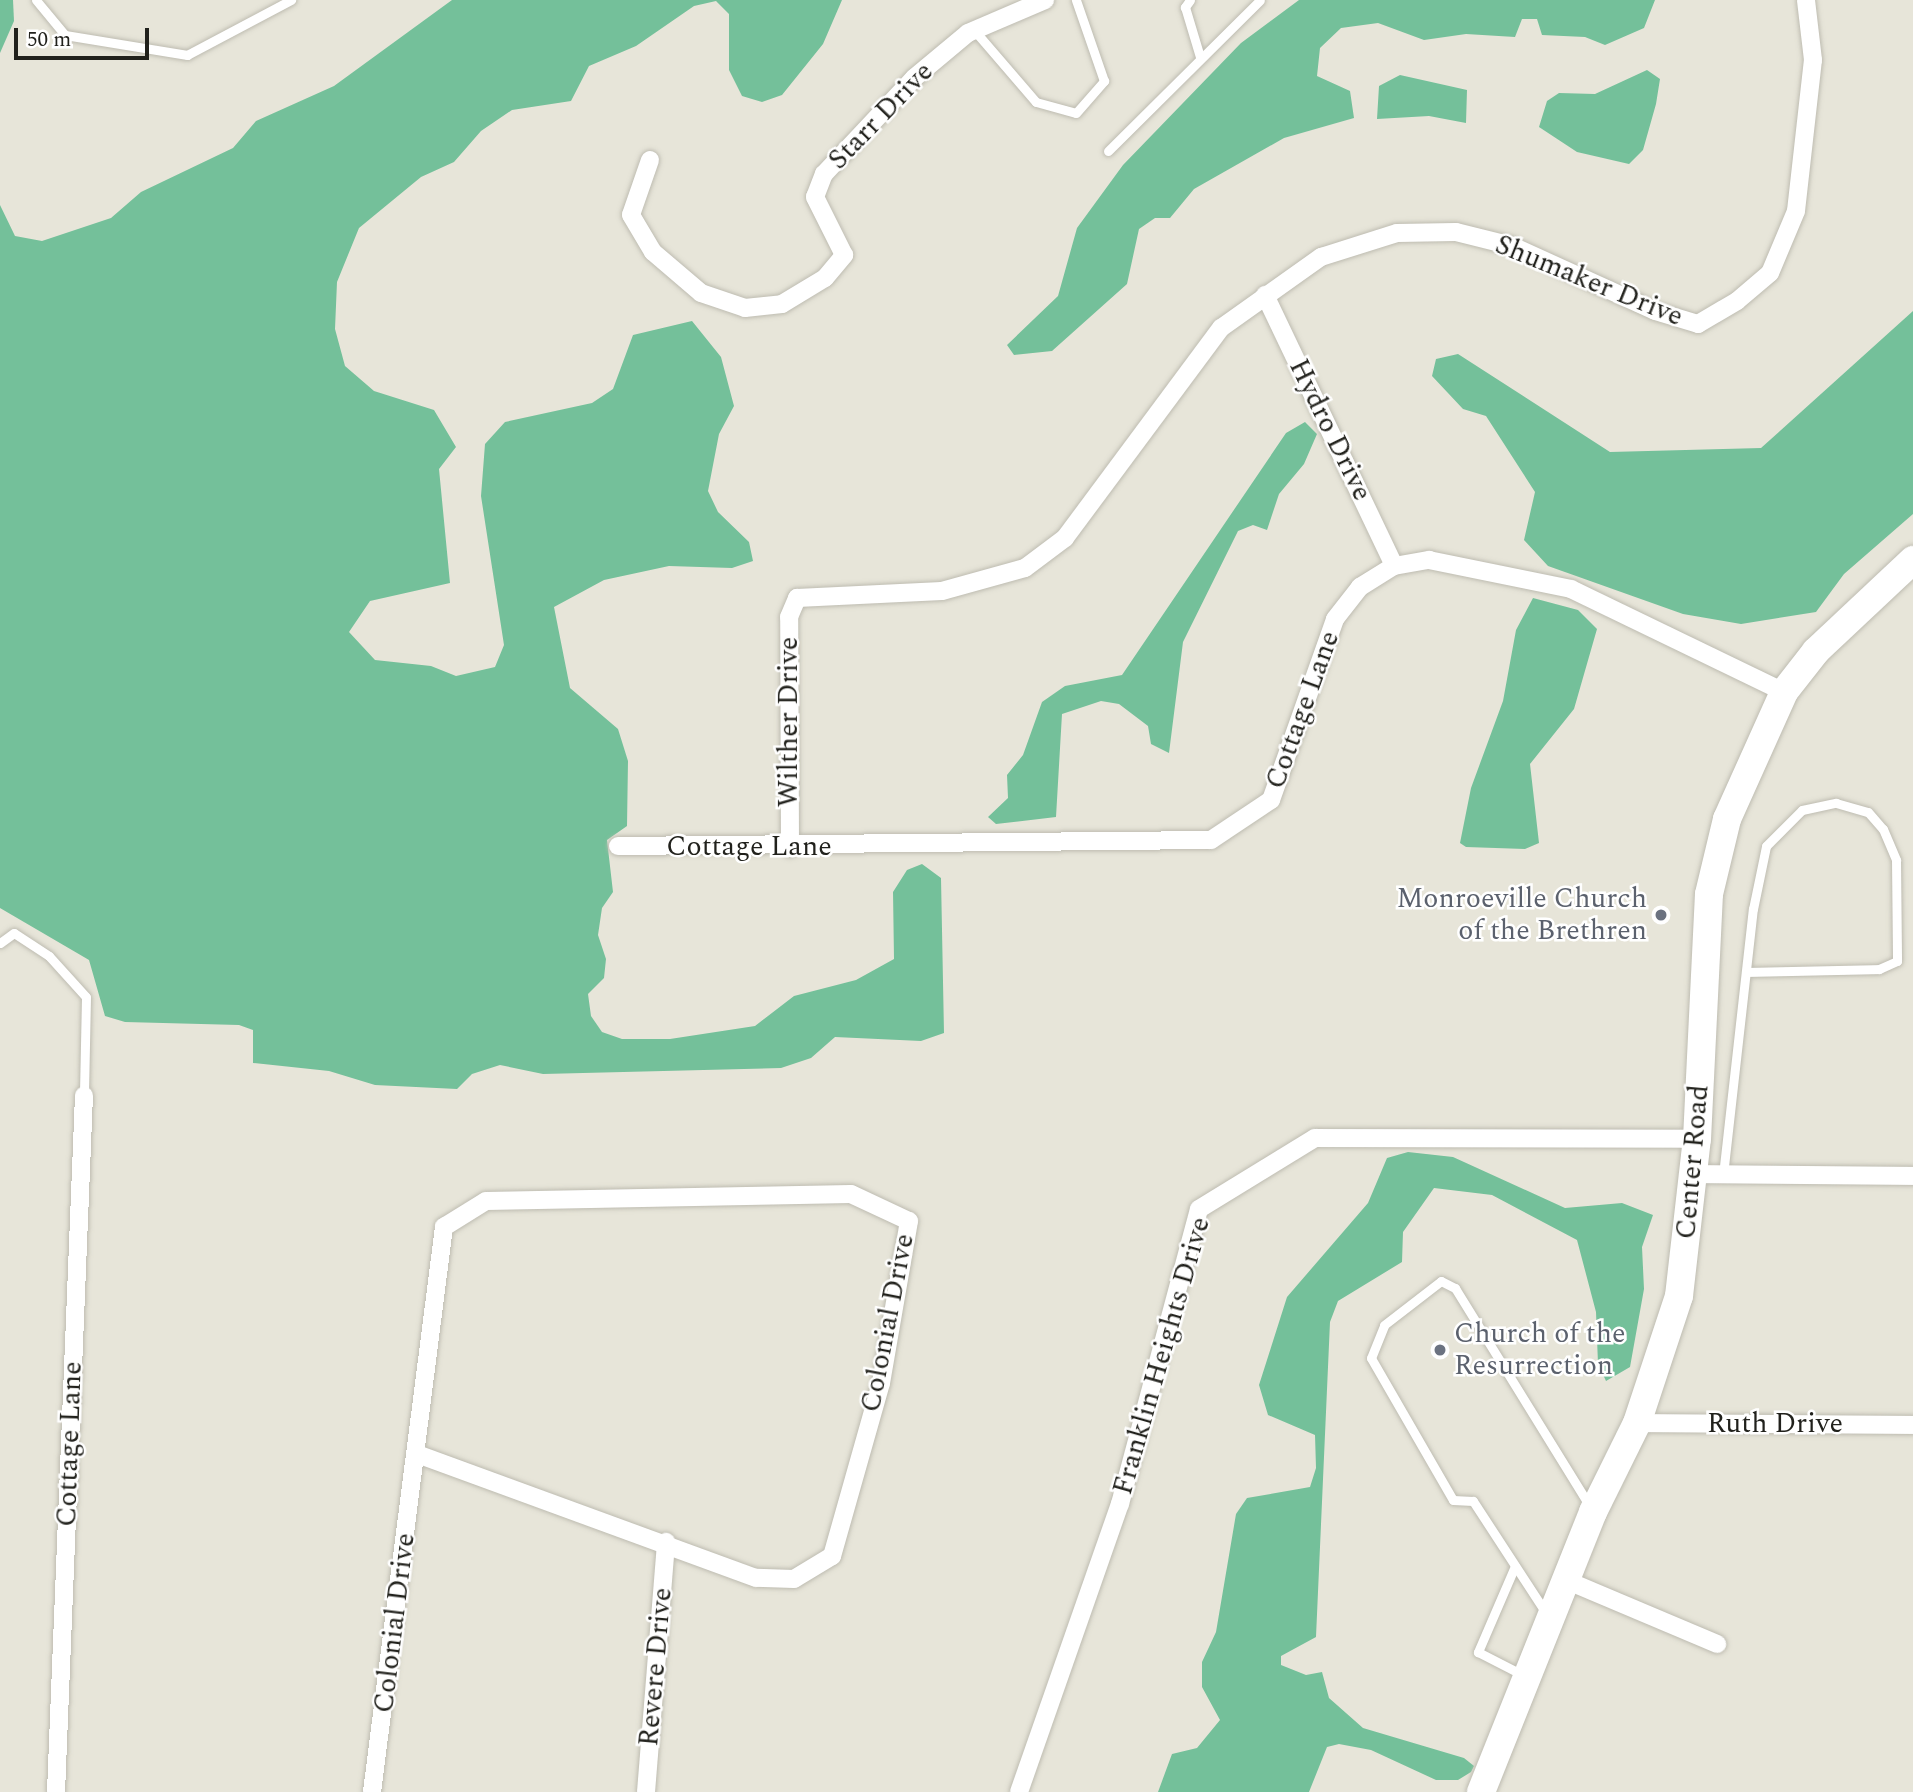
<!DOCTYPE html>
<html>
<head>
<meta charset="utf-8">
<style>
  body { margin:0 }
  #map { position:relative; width:1913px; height:1792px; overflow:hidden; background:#e7e5d9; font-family:Spectral,serif }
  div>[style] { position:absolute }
  .forest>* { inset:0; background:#74c09a }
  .roads { filter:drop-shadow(0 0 2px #bebcb1) drop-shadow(0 0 2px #bebcb1) }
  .service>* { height:9px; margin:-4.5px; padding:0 4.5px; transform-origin:4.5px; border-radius:4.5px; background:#fff }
  .minor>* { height:18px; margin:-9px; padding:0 9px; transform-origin:9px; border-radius:9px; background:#fff }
  .primary>* { height:28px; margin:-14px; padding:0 14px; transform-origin:14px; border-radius:14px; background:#fff }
  .dots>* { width:19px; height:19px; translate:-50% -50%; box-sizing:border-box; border:4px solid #fff; border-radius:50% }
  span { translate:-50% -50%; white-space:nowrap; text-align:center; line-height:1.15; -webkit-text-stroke:5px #fff; paint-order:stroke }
  .street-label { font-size:28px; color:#21211c }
  .worship-label { font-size:28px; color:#5b616d }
  .right { translate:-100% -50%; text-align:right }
  .left { translate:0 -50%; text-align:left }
  .scale { position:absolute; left:14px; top:28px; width:135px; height:32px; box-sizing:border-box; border:4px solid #21211c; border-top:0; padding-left:9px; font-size:21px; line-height:24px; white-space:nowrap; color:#21211c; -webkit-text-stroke:5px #fff; paint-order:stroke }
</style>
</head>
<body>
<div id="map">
  <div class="forest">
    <i style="clip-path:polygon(0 0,13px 0,14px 21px,0 53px)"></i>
    <i style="clip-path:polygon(452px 0,842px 0,823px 44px,782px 95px,762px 102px,742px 96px,729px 70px,729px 14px,716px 1px,694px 6px,636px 46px,589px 66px,571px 101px,512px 110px,481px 131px,454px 162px,421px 177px,359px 228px,337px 282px,335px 329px,345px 366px,374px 391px,434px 410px,456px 447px,439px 469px,450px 583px,370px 601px,349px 632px,375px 660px,431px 666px,456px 676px,495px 667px,504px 645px,481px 496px,485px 444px,505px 422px,592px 403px,613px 389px,633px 335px,692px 321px,721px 357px,734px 406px,719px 434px,708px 491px,718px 512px,749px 542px,753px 561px,732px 568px,669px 566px,604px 580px,554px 607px,570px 688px,618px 729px,628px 761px,627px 826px,607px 840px,613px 892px,602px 908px,598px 935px,606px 959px,604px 978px,588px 994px,591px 1016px,602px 1032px,622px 1039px,670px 1039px,755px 1026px,794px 996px,856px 980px,894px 959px,893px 892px,907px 870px,922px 864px,941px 878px,944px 1033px,921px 1041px,835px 1037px,811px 1058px,781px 1068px,543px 1074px,500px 1065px,472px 1074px,457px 1089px,375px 1085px,329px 1071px,253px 1063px,253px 1030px,239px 1025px,125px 1022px,105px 1016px,89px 960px,0 908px,0 205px,15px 236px,42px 241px,111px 218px,141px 192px,233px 148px,256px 121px,334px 86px)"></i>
    <i style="clip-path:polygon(1299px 0,1655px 0,1644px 28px,1605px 45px,1585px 37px,1542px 35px,1537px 19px,1522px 19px,1515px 37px,1466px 34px,1424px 40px,1378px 23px,1341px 28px,1320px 48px,1317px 76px,1350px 91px,1354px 118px,1284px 138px,1194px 189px,1170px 218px,1155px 218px,1139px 229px,1127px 284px,1052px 351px,1014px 355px,1007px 345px,1058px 296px,1077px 228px,1123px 165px,1241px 43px)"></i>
    <i style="clip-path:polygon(1647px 70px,1660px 79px,1656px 104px,1643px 150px,1629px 164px,1577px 152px,1539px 127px,1547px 101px,1559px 93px,1595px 94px)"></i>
    <i style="clip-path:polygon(1400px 75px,1467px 90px,1466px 123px,1429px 116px,1377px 119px,1379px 86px)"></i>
    <i style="clip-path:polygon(1913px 311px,1913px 514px,1844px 574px,1816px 612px,1741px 624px,1683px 614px,1548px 566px,1524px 540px,1535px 492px,1486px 416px,1463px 409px,1432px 376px,1436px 359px,1458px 354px,1610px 452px,1761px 448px)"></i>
    <i style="clip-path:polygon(1305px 422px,1317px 434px,1304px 464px,1279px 494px,1267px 530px,1253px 525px,1238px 531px,1183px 642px,1169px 753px,1151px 744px,1148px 726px,1119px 704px,1101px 701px,1062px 714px,1056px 817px,996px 824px,988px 817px,1008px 798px,1007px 775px,1023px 755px,1042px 702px,1065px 686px,1122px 675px,1286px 433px)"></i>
    <i style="clip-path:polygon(1533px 598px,1578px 610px,1597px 629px,1574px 709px,1530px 764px,1539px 843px,1525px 849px,1466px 847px,1460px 843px,1471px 788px,1503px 701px,1516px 630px)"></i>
    <i style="clip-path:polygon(1408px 1152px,1453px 1157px,1565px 1208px,1622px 1203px,1653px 1215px,1642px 1247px,1644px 1289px,1630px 1367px,1606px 1381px,1598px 1364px,1596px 1312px,1577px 1240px,1492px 1195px,1434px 1188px,1403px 1232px,1402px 1262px,1338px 1301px,1330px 1322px,1316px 1637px,1281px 1656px,1281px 1665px,1306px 1675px,1322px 1672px,1329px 1698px,1363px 1728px,1464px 1758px,1474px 1766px,1471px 1772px,1458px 1780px,1436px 1780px,1371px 1750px,1339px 1744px,1327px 1747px,1309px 1792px,1158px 1792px,1172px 1754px,1197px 1748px,1220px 1720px,1202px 1687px,1202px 1662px,1216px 1632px,1236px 1514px,1247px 1498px,1310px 1487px,1316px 1468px,1315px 1435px,1268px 1415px,1259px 1385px,1287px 1297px,1368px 1203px,1387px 1158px)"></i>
  </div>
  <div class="roads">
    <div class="service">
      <i style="left:36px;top:0;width:45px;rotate:50.4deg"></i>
      <i style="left:65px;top:35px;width:124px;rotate:9.3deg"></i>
      <i style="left:187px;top:55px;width:118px;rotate:-27.9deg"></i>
      <i style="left:1190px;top:0;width:9px;rotate:126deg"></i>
      <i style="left:1185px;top:7px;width:52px;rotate:73.3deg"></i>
      <i style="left:974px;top:30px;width:95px;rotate:49.3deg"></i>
      <i style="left:1036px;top:102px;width:41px;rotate:15.4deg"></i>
      <i style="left:1076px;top:113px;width:43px;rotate:-48.8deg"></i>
      <i style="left:1104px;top:81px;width:86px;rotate:-109.1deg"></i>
      <i style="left:1108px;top:151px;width:214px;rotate:-44.8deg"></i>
      <i style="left:0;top:943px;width:17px;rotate:-36deg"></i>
      <i style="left:14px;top:933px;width:42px;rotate:33.3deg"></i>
      <i style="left:49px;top:956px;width:55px;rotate:47.9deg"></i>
      <i style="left:86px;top:997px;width:99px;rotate:91.2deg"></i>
      <i style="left:1723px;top:1175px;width:268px;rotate:-83.6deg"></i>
      <i style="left:1753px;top:909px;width:64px;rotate:-78.3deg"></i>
      <i style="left:1766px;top:846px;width:51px;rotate:-45deg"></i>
      <i style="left:1802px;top:810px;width:35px;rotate:-12deg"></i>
      <i style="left:1836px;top:803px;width:33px;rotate:16deg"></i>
      <i style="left:1868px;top:812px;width:23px;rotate:49deg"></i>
      <i style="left:1883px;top:829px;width:34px;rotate:67deg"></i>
      <i style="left:1896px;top:860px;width:101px;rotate:89.4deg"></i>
      <i style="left:1897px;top:961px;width:20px;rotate:156deg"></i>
      <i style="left:1879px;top:969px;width:129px;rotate:178.7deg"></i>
      <i style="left:1515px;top:1566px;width:94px;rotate:113.3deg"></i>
      <i style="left:1478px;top:1652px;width:51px;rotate:27.1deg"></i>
      <i style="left:1546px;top:1613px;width:134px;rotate:-123.1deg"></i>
      <i style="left:1473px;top:1501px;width:20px;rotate:-177deg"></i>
      <i style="left:1453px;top:1500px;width:164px;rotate:-120deg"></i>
      <i style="left:1371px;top:1358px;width:35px;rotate:-68deg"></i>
      <i style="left:1384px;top:1325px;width:72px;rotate:-37.7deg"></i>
      <i style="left:1441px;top:1281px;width:16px;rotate:27deg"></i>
      <i style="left:1455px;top:1288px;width:257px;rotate:58.3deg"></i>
    </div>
    <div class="minor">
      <i style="left:650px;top:160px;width:58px;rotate:109.1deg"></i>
      <i style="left:631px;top:215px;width:43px;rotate:59.3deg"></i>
      <i style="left:653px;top:252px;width:63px;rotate:40.5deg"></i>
      <i style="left:701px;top:293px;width:46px;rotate:18.8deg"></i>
      <i style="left:745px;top:308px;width:37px;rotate:-6deg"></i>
      <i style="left:782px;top:304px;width:50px;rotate:-31.2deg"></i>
      <i style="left:825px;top:278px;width:30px;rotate:-50deg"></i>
      <i style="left:844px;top:255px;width:65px;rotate:-116.6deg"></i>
      <i style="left:815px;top:197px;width:25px;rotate:-69deg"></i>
      <i style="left:824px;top:174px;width:132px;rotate:-46.8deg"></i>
      <i style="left:914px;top:78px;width:70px;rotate:-39.8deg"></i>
      <i style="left:968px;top:33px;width:84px;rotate:-23.2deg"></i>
      <i style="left:1265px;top:295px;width:300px;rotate:64.5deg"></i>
      <i style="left:618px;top:846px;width:593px;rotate:-0.58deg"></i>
      <i style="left:1211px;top:840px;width:72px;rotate:-33.7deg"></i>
      <i style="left:1271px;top:800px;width:192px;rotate:-70.5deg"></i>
      <i style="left:1335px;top:619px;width:41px;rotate:-52deg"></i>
      <i style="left:1360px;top:587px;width:40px;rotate:-32deg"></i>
      <i style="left:1394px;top:566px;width:36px;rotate:-10deg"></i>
      <i style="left:1429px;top:560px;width:145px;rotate:11.5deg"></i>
      <i style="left:1571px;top:589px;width:237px;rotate:25.8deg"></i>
      <i style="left:790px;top:848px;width:231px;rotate:-90.2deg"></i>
      <i style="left:789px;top:617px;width:21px;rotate:-67deg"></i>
      <i style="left:797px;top:598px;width:145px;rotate:-2.8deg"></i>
      <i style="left:942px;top:591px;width:86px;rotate:-15.5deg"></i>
      <i style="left:1025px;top:568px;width:50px;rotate:-36.9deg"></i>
      <i style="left:1065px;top:538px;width:262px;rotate:-53.4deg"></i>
      <i style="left:1221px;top:328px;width:123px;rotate:-35.4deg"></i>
      <i style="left:1321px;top:257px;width:80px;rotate:-17.5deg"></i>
      <i style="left:1397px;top:233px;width:59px;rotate:-1deg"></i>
      <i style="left:1456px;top:232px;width:58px;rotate:14deg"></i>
      <i style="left:1512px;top:246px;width:157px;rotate:24.4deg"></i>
      <i style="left:1655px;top:311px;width:45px;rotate:16.8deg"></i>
      <i style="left:1698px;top:324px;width:45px;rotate:-30.5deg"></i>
      <i style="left:1737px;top:301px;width:43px;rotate:-40.3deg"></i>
      <i style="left:1770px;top:273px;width:67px;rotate:-67.2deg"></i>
      <i style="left:1796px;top:211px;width:152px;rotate:-83.6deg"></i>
      <i style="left:1813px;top:60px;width:60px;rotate:-96.7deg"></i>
      <i style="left:1695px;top:1174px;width:218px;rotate:0.5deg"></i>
      <i style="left:1637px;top:1423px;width:276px;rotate:0.4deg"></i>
      <i style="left:1568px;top:1581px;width:162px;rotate:22.9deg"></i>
      <i style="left:56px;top:1792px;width:697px;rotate:-87.7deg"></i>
      <i style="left:372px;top:1792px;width:570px;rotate:-82.74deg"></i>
      <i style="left:444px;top:1227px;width:49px;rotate:-31.8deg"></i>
      <i style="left:486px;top:1201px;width:365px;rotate:-1.1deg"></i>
      <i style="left:851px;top:1194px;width:64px;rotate:25deg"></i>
      <i style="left:909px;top:1221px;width:164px;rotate:99.8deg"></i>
      <i style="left:881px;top:1383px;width:180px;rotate:105.8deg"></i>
      <i style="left:832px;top:1556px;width:44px;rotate:148.8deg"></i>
      <i style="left:794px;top:1579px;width:38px;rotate:-178deg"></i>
      <i style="left:756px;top:1578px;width:361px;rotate:-159.9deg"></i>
      <i style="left:646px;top:1792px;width:251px;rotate:-85.4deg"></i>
      <i style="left:1019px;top:1792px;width:305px;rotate:-70.7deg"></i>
      <i style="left:1120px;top:1504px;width:305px;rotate:-75deg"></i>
      <i style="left:1199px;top:1209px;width:136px;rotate:-31.5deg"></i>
      <i style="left:1315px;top:1138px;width:382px;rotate:0.1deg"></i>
    </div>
    <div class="primary">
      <i style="left:1481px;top:1792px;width:302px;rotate:-68.2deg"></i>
      <i style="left:1593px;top:1512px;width:99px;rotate:-63.7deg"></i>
      <i style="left:1637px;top:1423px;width:134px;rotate:-71.7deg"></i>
      <i style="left:1679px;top:1296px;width:158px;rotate:-83.5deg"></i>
      <i style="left:1697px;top:1139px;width:245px;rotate:-87.2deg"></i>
      <i style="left:1709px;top:894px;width:77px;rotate:-76.5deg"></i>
      <i style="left:1727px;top:819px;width:139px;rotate:-65.8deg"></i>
      <i style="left:1784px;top:692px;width:52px;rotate:-52deg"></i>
      <i style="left:1816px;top:651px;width:133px;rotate:-43.2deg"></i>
    </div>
  </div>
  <div class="dots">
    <i style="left:1661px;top:915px;background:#6b7280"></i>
    <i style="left:1440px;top:1350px;background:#6b7280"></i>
  </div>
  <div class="street-label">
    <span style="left:881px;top:116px;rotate:-46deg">Starr Drive</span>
    <span style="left:1589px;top:281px;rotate:22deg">Shumaker Drive</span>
    <span style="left:1330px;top:430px;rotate:64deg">Hydro Drive</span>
    <span style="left:1303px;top:710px;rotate:-70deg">Cottage Lane</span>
    <span style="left:789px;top:722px;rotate:-90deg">Wilther Drive</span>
    <span style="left:749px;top:847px">Cottage Lane</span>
    <span style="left:1693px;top:1162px;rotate:-85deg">Center Road</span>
    <span style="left:888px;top:1323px;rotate:-79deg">Colonial Drive</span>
    <span style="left:1162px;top:1356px;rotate:-74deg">Franklin Heights Drive</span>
    <span style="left:1775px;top:1424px">Ruth Drive</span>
    <span style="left:70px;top:1444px;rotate:-88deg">Cottage Lane</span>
    <span style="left:395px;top:1623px;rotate:-83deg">Colonial Drive</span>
    <span style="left:656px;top:1667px;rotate:-85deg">Revere Drive</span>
  </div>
  <div class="worship-label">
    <span class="right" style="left:1647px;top:915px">Monroeville Church<br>of the Brethren</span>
    <span class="left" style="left:1454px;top:1350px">Church of the<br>Resurrection</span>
  </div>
  <div class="scale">50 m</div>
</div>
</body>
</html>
